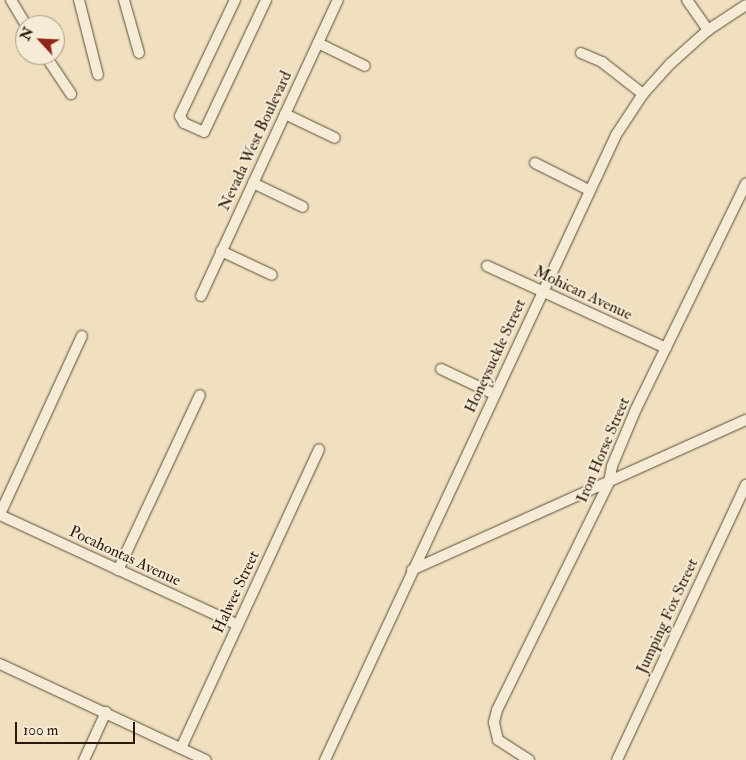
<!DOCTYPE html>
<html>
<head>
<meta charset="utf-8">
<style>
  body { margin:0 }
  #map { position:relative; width:746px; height:760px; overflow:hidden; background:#f0e0c0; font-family:"IM FELL Double Pica",serif }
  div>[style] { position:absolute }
  .roads { filter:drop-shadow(0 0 1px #5c4c35) drop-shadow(0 0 1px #5c4c35) }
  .minor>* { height:10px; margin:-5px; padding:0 5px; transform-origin:5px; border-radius:5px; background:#f5ebd6 }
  span { translate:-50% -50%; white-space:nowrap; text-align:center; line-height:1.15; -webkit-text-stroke:4px #f5ebd6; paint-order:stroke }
  .street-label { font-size:16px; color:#2a1a07 }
  .north { position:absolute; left:15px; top:15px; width:50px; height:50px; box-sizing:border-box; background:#f5ebd6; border:1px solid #a49783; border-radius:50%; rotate:295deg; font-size:14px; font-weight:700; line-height:20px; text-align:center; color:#2a1a07 }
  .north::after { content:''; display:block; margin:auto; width:18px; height:22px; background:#8f2418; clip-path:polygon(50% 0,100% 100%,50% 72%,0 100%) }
  .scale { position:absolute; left:15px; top:722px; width:120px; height:22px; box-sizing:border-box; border:2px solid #2a1a07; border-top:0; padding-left:6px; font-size:15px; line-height:18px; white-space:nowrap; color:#2a1a07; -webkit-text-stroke:4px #f5ebd6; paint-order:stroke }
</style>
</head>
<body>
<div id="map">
  <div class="roads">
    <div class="minor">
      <i style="left:11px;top:0;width:29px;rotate:59deg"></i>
      <i style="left:79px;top:0;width:77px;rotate:75.8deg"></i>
      <i style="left:124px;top:0;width:55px;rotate:74.2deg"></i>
      <i style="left:235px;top:0;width:128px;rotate:115.4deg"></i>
      <i style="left:180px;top:116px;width:8px;rotate:60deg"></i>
      <i style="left:184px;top:123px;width:22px;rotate:24deg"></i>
      <i style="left:204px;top:132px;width:146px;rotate:-64.8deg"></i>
      <i style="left:687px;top:0;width:37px;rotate:55deg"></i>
      <i style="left:318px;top:43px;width:52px;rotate:26.1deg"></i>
      <i style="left:581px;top:53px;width:23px;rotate:23deg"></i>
      <i style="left:602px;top:62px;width:52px;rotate:38deg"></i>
      <i style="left:45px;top:55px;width:47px;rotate:56.3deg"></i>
      <i style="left:285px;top:114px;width:55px;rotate:25.6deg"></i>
      <i style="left:535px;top:163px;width:60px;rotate:26.6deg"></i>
      <i style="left:253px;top:183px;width:55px;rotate:25.6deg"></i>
      <i style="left:221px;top:251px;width:56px;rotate:25.2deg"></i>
      <i style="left:487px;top:266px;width:197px;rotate:24.6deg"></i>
      <i style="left:201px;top:296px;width:326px;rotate:-65.2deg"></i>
      <i style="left:441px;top:369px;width:59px;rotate:25.3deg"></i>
      <i style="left:0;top:514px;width:196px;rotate:-65.3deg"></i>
      <i style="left:0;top:515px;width:262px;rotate:24.8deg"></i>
      <i style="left:118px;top:570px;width:193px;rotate:-64.9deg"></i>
      <i style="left:412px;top:570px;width:366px;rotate:-24.2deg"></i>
      <i style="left:0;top:664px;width:227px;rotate:25deg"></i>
      <i style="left:181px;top:748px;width:329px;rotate:-65.2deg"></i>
      <i style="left:84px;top:760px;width:53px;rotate:-65.4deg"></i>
      <i style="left:325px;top:760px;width:689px;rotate:-65.03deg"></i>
      <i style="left:616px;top:135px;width:49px;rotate:-56.6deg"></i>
      <i style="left:643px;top:94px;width:40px;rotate:-48deg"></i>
      <i style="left:670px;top:64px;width:51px;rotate:-41.8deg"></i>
      <i style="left:708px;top:30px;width:45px;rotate:-33.3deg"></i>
      <i style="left:529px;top:760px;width:37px;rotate:-147deg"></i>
      <i style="left:498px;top:740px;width:18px;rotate:-103deg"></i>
      <i style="left:494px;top:722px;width:12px;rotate:-76deg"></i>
      <i style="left:497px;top:710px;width:254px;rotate:-63.8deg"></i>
      <i style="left:609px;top:482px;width:16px;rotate:-79deg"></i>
      <i style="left:612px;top:466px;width:62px;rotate:-67.2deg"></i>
      <i style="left:636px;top:409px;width:251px;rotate:-64deg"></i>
      <i style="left:617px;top:760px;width:304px;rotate:-64.9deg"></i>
    </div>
  </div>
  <div class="street-label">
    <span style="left:255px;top:141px;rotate:-65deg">Nevada West Boulevard</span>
    <span style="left:583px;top:293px;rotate:25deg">Mohican Avenue</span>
    <span style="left:495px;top:356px;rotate:-65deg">Honeysuckle Street</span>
    <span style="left:603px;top:450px;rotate:-67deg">Iron Horse Street</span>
    <span style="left:125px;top:556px;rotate:25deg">Pocahontas Avenue</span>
    <span style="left:236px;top:592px;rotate:-65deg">Halwee Street</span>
    <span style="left:667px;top:616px;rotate:-65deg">Jumping Fox Street</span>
  </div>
  <div class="north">N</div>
  <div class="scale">100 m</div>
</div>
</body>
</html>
